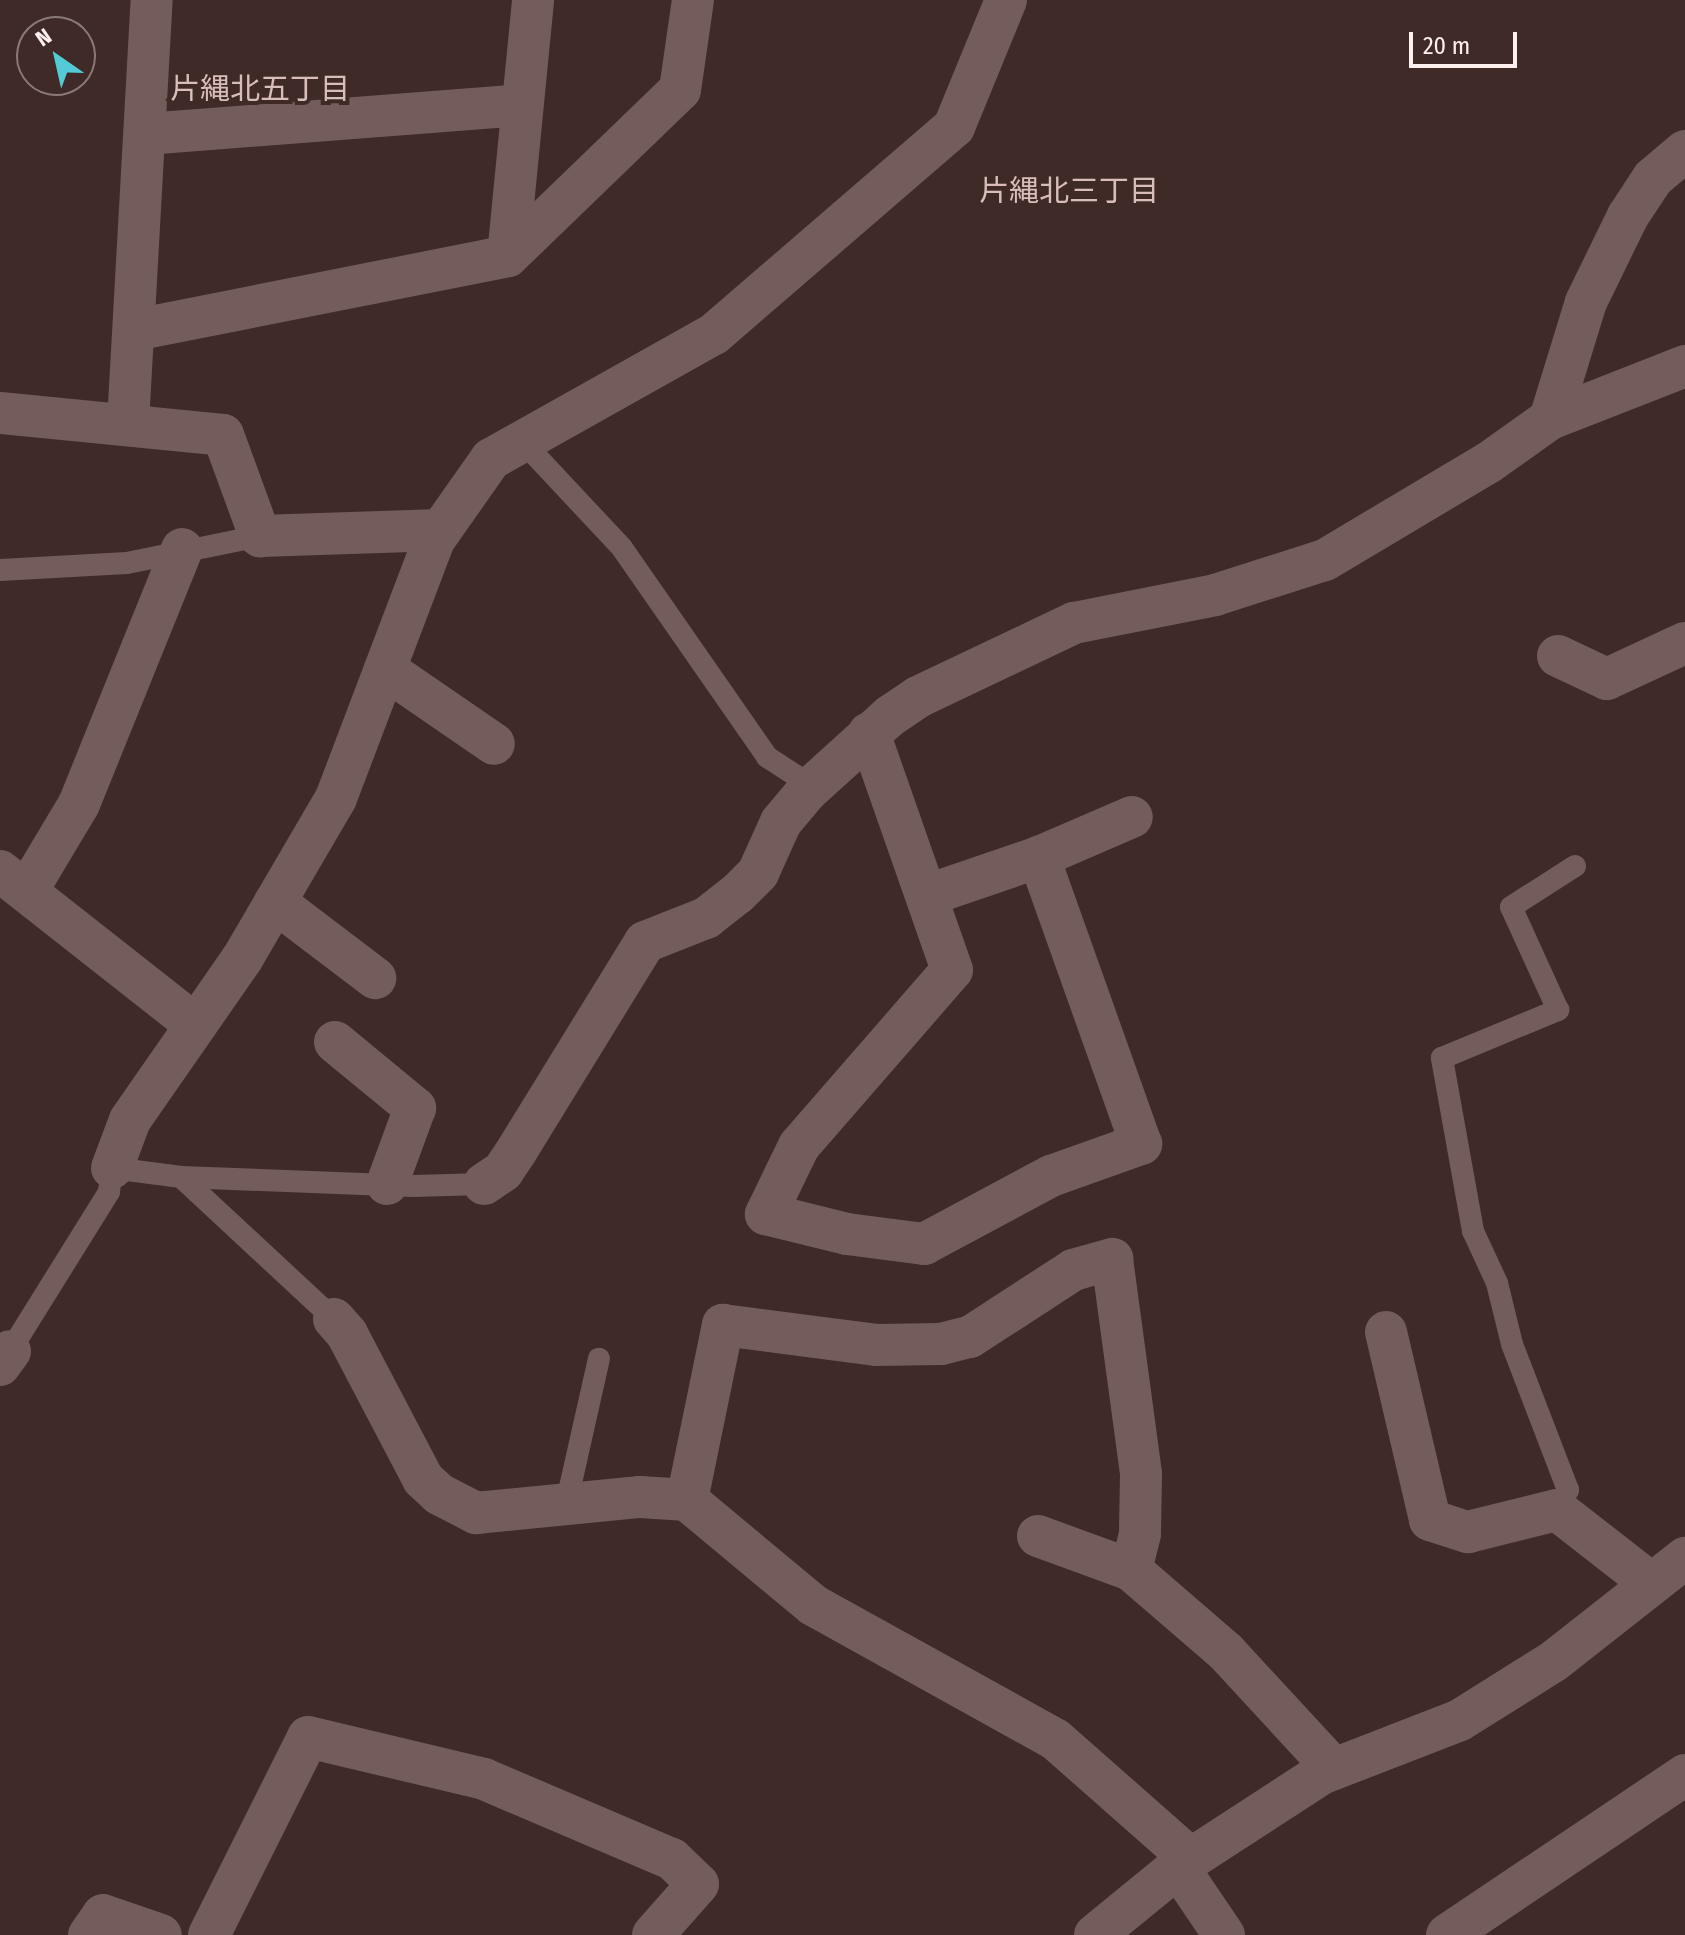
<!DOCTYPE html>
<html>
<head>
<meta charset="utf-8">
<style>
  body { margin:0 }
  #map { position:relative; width:1685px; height:1935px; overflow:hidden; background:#3f2a28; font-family:"Fira Sans Condensed","Noto Sans JP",sans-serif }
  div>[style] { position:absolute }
  .lane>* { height:22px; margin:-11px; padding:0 11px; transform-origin:11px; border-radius:11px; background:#735c5a }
  .street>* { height:42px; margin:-21px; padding:0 21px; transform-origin:21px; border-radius:21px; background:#735c5a }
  span { translate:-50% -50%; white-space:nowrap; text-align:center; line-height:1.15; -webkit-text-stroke:8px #3f2a28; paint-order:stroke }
  .neighbourhood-label { font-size:30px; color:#d8bdba }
  .north { position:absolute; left:16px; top:16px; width:80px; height:80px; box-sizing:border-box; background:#3f2a28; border:2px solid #8b7977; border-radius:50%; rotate:326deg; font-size:22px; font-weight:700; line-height:32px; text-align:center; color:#fdefee }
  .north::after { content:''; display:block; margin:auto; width:28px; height:36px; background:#52cbd7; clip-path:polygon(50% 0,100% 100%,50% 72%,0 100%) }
  .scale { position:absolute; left:1409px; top:32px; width:108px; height:36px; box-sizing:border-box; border:4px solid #fdefee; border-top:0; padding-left:10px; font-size:24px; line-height:28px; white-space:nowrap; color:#fdefee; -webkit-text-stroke:6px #3f2a28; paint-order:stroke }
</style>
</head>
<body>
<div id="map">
  <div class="lane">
    <i style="left:522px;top:441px;width:146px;rotate:46.9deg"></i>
    <i style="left:622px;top:548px;width:254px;rotate:55.2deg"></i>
    <i style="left:767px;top:757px;width:54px;rotate:32.8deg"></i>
    <i style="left:0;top:570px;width:127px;rotate:-3.2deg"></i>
    <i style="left:127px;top:563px;width:136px;rotate:-11.5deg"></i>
    <i style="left:181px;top:1177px;width:209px;rotate:42.9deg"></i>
    <i style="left:10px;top:1351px;width:187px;rotate:-58.1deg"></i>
    <i style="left:109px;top:1192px;width:24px;rotate:-83deg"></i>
    <i style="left:112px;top:1168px;width:70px;rotate:7.4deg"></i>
    <i style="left:181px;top:1177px;width:232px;rotate:2.2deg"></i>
    <i style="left:413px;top:1186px;width:71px;rotate:-1.6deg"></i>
    <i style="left:566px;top:1505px;width:150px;rotate:-77.3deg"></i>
    <i style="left:1557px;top:1510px;width:23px;rotate:-61deg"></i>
    <i style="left:1568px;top:1490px;width:156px;rotate:-111deg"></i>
    <i style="left:1512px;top:1344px;width:63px;rotate:-103.8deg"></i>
    <i style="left:1497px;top:1283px;width:57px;rotate:-114.8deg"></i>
    <i style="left:1473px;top:1231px;width:176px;rotate:-100.2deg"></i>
    <i style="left:1442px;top:1058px;width:126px;rotate:-22.5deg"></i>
    <i style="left:1558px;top:1010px;width:113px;rotate:-114.5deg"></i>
    <i style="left:1511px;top:907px;width:76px;rotate:-32.6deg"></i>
  </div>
  <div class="street">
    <i style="left:146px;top:134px;width:377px;rotate:-4.4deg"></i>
    <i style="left:508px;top:256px;width:257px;rotate:-84.4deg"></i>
    <i style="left:135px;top:330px;width:380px;rotate:-11.2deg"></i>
    <i style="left:508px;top:256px;width:239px;rotate:-44deg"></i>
    <i style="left:680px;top:90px;width:91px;rotate:-81.8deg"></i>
    <i style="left:0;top:413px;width:224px;rotate:5.6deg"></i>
    <i style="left:223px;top:435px;width:108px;rotate:69.9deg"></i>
    <i style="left:260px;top:536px;width:181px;rotate:-1.9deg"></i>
    <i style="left:1550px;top:419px;width:122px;rotate:-72.9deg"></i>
    <i style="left:1586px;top:302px;width:96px;rotate:-64deg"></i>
    <i style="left:1628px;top:216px;width:45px;rotate:-56.7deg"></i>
    <i style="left:1653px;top:178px;width:42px;rotate:-40.2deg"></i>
    <i style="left:128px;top:423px;width:424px;rotate:-86.8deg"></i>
    <i style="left:1558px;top:656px;width:54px;rotate:25.1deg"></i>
    <i style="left:1607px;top:679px;width:86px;rotate:-24.8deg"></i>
    <i style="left:385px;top:669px;width:132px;rotate:34.5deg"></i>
    <i style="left:869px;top:733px;width:251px;rotate:70.7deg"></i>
    <i style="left:952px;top:970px;width:233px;rotate:131deg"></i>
    <i style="left:799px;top:1146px;width:76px;rotate:115.9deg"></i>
    <i style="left:766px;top:1214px;width:83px;rotate:13.9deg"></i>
    <i style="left:847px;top:1234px;width:78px;rotate:7.4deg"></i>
    <i style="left:924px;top:1244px;width:144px;rotate:-28.2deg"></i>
    <i style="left:1051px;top:1176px;width:96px;rotate:-19.6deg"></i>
    <i style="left:1141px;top:1144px;width:305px;rotate:-109.6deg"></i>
    <i style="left:1039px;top:857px;width:117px;rotate:161.1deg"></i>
    <i style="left:1039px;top:857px;width:101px;rotate:-23.3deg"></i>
    <i style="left:0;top:871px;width:249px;rotate:38.2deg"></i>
    <i style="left:27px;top:891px;width:101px;rotate:-59.1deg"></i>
    <i style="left:79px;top:804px;width:275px;rotate:-68deg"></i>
    <i style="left:275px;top:902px;width:126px;rotate:37.2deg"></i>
    <i style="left:335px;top:1042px;width:104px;rotate:39.5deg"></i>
    <i style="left:415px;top:1108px;width:81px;rotate:110.2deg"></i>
    <i style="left:112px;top:1168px;width:51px;rotate:-69.4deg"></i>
    <i style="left:130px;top:1120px;width:196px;rotate:-55.2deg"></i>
    <i style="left:242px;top:959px;width:186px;rotate:-59.7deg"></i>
    <i style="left:336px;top:798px;width:276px;rotate:-69.2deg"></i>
    <i style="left:434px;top:540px;width:99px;rotate:-54.9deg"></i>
    <i style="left:491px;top:459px;width:256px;rotate:-29.3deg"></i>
    <i style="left:714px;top:334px;width:317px;rotate:-40.8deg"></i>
    <i style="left:954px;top:127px;width:137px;rotate:-67.7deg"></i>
    <i style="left:484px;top:1184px;width:23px;rotate:-34deg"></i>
    <i style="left:503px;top:1171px;width:25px;rotate:-56deg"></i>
    <i style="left:517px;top:1150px;width:244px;rotate:-58.4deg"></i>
    <i style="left:645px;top:942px;width:66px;rotate:-21.5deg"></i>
    <i style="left:706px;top:918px;width:39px;rotate:-38deg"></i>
    <i style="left:737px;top:894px;width:30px;rotate:-45deg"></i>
    <i style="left:758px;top:873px;width:56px;rotate:-65.7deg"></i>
    <i style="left:781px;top:822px;width:38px;rotate:-50deg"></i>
    <i style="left:805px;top:793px;width:115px;rotate:-42.2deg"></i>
    <i style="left:890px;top:716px;width:34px;rotate:-34deg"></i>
    <i style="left:918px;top:697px;width:173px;rotate:-25.4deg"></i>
    <i style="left:1074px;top:623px;width:144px;rotate:-11.2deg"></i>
    <i style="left:1215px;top:595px;width:115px;rotate:-17.7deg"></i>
    <i style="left:1325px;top:560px;width:190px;rotate:-30.8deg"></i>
    <i style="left:1488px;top:463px;width:76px;rotate:-35.4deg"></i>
    <i style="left:1550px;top:419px;width:145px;rotate:-21.4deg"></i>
    <i style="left:334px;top:1319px;width:20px;rotate:49deg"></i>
    <i style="left:347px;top:1334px;width:164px;rotate:62.3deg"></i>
    <i style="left:423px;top:1479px;width:22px;rotate:43deg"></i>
    <i style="left:439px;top:1494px;width:42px;rotate:27.2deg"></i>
    <i style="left:476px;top:1513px;width:165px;rotate:-5.6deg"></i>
    <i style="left:640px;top:1497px;width:47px;rotate:3.7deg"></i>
    <i style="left:687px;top:1500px;width:164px;rotate:39.8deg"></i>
    <i style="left:813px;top:1605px;width:277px;rotate:29deg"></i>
    <i style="left:1055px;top:1739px;width:181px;rotate:41.4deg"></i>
    <i style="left:1386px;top:1332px;width:193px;rotate:76.8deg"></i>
    <i style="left:1430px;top:1520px;width:40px;rotate:18deg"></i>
    <i style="left:1468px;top:1532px;width:92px;rotate:-13.9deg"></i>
    <i style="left:1557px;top:1510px;width:120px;rotate:37.9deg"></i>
    <i style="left:0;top:1365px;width:17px;rotate:-54deg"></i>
    <i style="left:687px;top:1500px;width:179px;rotate:-78.4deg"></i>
    <i style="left:723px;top:1325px;width:154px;rotate:7.4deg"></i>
    <i style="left:876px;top:1345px;width:65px;rotate:-0.9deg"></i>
    <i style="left:941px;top:1344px;width:30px;rotate:-14deg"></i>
    <i style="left:970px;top:1337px;width:123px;rotate:-33deg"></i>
    <i style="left:1073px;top:1270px;width:41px;rotate:-15.8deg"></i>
    <i style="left:1112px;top:1259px;width:217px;rotate:82.3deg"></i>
    <i style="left:1141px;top:1474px;width:60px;rotate:91deg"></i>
    <i style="left:1140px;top:1534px;width:37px;rotate:104deg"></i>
    <i style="left:1131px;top:1570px;width:125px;rotate:40.8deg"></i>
    <i style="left:1226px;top:1652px;width:159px;rotate:47.3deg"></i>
    <i style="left:1038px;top:1536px;width:99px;rotate:20.1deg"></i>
    <i style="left:1178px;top:1867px;width:82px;rotate:55.9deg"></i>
    <i style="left:89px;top:1935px;width:24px;rotate:-55deg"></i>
    <i style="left:103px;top:1915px;width:61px;rotate:19deg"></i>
    <i style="left:209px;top:1935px;width:221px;rotate:-63.4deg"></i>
    <i style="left:308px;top:1737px;width:181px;rotate:13.4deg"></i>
    <i style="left:484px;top:1779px;width:204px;rotate:23.1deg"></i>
    <i style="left:672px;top:1859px;width:36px;rotate:44deg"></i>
    <i style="left:698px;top:1884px;width:68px;rotate:131.4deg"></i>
    <i style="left:1095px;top:1935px;width:107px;rotate:-39.3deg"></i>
    <i style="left:1178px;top:1867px;width:171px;rotate:-33deg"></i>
    <i style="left:1321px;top:1774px;width:149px;rotate:-21.2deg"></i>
    <i style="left:1460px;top:1720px;width:111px;rotate:-32.1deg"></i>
    <i style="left:1554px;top:1661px;width:167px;rotate:-38.2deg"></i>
    <i style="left:1447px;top:1935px;width:287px;rotate:-33.9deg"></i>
  </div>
  <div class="neighbourhood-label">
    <span style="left:260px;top:89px">片縄北五丁目</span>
    <span style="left:1069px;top:191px">片縄北三丁目</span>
  </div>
  <div class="north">N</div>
  <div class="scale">20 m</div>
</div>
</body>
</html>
